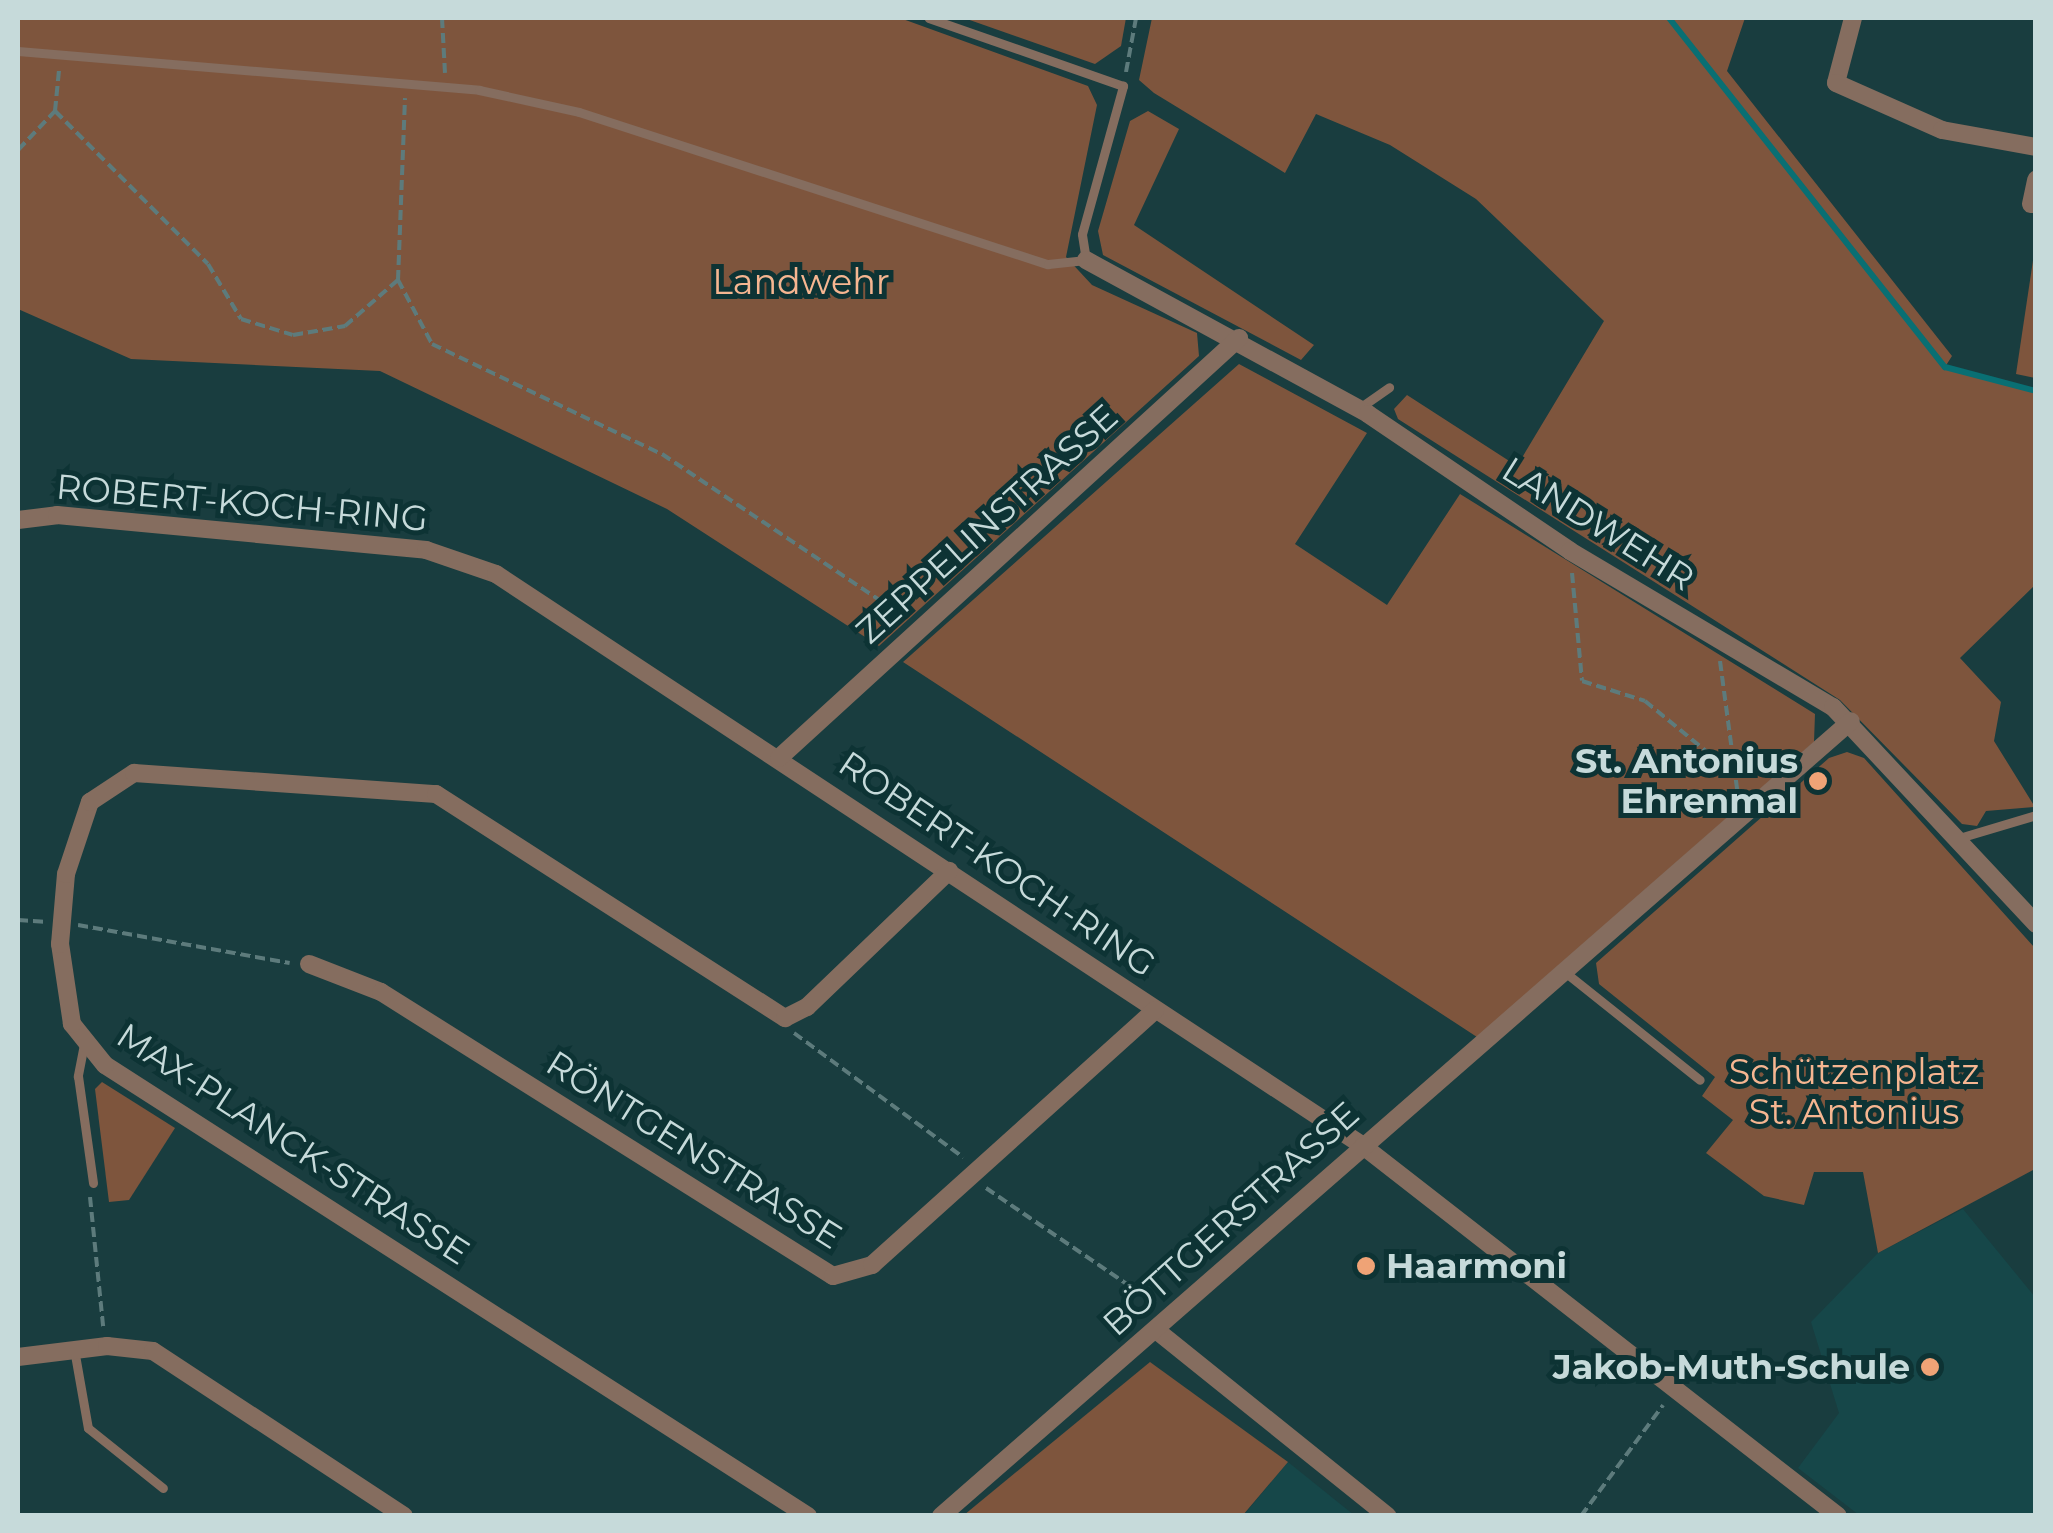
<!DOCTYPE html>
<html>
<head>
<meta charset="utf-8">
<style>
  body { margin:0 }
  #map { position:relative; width:2053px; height:1533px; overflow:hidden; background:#193d3f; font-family:Montserrat,sans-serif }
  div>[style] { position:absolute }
  .built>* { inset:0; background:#164749 }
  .green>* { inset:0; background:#7e553d }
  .stream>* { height:6px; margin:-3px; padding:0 3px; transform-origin:3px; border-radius:3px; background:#096f73 }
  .path>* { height:4px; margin-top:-2px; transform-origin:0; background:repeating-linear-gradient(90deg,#5d7b7c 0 10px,transparent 0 15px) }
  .lane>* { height:9px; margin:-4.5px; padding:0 4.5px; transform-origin:4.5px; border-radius:4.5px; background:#856d5f }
  .street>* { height:18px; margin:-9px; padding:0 9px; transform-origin:9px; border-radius:9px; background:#856d5f }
  .dots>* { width:28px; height:28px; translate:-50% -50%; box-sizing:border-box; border:5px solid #0d3334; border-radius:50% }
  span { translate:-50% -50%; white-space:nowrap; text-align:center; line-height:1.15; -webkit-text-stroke:10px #0d3334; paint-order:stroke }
  .park-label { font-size:35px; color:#f6b691 }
  .street-label { font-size:35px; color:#c6dada }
  .poi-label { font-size:35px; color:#c6dada; font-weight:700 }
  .right { translate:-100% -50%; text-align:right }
  .left { translate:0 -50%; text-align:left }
  .frame { position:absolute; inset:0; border:20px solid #c6dada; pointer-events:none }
</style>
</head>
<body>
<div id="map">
  <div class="built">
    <i style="clip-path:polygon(1963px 1209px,2035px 1297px,2035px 1515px,1859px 1515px,1798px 1468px,1839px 1413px,1811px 1322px,1878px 1253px)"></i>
    <i style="clip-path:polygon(1288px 1462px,1354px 1515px,1243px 1516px)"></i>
  </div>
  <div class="green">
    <i style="clip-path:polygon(18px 18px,900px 18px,1088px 86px,1097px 105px,1066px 257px,1092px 285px,1197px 333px,1199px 356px,879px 646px,667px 509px,380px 371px,131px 359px,18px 309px)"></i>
    <i style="clip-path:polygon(964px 18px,1126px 18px,1121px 46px,1095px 64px)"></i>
    <i style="clip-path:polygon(1152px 18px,1745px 18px,1727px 71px,1952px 356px,1945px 367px,2035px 391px,2035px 585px,1960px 658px,2001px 702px,1994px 741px,2035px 807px,1986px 811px,1977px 826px,1962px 824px,1840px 700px,1398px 419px,1394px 409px,1407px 395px,1517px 466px,1604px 321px,1476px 199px,1390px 145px,1316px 114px,1285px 173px,1154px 93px,1139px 80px)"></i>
    <i style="clip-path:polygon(1148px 111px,1179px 129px,1134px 225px,1314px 345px,1301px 360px,1103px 255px,1098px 231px,1130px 121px)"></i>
    <i style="clip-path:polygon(2035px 247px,2036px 247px,2035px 378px,2016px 374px)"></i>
    <i style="clip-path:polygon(1239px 364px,1367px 433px,1295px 544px,1387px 605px,1460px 494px,1815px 714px,1814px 742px,1477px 1037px,903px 662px)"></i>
    <i style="clip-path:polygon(1847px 752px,1864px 758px,2035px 948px,2035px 1169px,1878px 1253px,1863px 1172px,1814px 1172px,1804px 1205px,1764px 1196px,1706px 1153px,1733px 1120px,1702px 1096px,1715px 1077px,1599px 984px,1596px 963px,1829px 758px)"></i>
    <i style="clip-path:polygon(102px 1082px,175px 1128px,129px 1200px,109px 1202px,95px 1089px)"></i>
    <i style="clip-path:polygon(1150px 1362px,1288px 1462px,1243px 1515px,964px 1515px)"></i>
  </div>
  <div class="stream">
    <i style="left:1669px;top:18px;width:445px;rotate:51.7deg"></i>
    <i style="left:1945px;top:367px;width:94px;rotate:14.8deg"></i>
  </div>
  <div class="path">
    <i style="left:442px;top:18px;width:55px;rotate:86.9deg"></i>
    <i style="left:1126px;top:72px;width:55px;rotate:-79.5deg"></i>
    <i style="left:55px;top:111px;width:216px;rotate:45deg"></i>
    <i style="left:208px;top:264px;width:64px;rotate:59deg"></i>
    <i style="left:241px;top:319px;width:54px;rotate:17.1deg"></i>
    <i style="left:293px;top:335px;width:53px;rotate:-9.8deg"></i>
    <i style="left:345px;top:326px;width:70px;rotate:-41deg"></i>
    <i style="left:398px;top:280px;width:182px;rotate:-87.8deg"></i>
    <i style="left:18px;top:150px;width:54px;rotate:-46.5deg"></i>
    <i style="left:55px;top:111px;width:41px;rotate:-84.4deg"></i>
    <i style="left:398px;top:280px;width:72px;rotate:62deg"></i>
    <i style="left:432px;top:344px;width:255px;rotate:25.6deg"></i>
    <i style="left:662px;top:454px;width:293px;rotate:33.9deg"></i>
    <i style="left:1572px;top:573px;width:108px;rotate:84.7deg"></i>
    <i style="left:1582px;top:681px;width:66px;rotate:17.6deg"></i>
    <i style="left:1645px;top:701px;width:117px;rotate:39.4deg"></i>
    <i style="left:1720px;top:661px;width:136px;rotate:82.4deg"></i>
    <i style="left:18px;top:920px;width:26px;rotate:4deg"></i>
    <i style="left:78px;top:925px;width:215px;rotate:10.2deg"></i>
    <i style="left:794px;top:1033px;width:210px;rotate:36.3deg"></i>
    <i style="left:986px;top:1188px;width:206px;rotate:34.3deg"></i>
    <i style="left:90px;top:1197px;width:130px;rotate:84.2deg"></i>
    <i style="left:1581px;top:1516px;width:138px;rotate:-53.5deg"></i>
  </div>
  <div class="lane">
    <i style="left:18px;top:51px;width:463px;rotate:4.8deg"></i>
    <i style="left:479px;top:90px;width:102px;rotate:12.4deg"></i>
    <i style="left:579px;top:112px;width:493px;rotate:18deg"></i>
    <i style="left:1048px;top:264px;width:38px;rotate:-6deg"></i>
    <i style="left:1086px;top:260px;width:26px;rotate:-99deg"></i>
    <i style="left:1082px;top:234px;width:154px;rotate:-74.5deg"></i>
    <i style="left:1123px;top:86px;width:206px;rotate:-160.7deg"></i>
    <i style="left:1358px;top:409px;width:38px;rotate:-35deg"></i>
    <i style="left:1959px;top:838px;width:80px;rotate:-16.6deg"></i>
    <i style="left:1566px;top:973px;width:171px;rotate:38.6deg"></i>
    <i style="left:84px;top:1044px;width:33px;rotate:101deg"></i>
    <i style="left:78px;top:1076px;width:108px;rotate:82deg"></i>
    <i style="left:74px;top:1349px;width:80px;rotate:80deg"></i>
    <i style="left:88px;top:1428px;width:96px;rotate:38.7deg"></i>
  </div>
  <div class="street">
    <i style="left:1853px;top:18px;width:67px;rotate:104.7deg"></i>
    <i style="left:1836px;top:83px;width:116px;rotate:23.9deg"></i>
    <i style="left:1942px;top:130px;width:96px;rotate:10.3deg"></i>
    <i style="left:2031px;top:204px;width:25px;rotate:-78deg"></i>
    <i style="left:1086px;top:260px;width:321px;rotate:28.6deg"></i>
    <i style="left:1368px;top:414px;width:244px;rotate:34.1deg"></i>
    <i style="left:1570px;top:551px;width:306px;rotate:30.7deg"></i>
    <i style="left:1833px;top:707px;width:297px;rotate:46.9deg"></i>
    <i style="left:18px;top:520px;width:39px;rotate:-7deg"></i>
    <i style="left:57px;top:515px;width:371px;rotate:5.4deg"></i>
    <i style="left:426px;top:550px;width:74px;rotate:18.9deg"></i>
    <i style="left:496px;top:574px;width:1039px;rotate:33.41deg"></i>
    <i style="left:1363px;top:1146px;width:602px;rotate:37.92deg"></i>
    <i style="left:779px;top:758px;width:623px;rotate:-42.4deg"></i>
    <i style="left:309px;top:964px;width:77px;rotate:21.3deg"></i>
    <i style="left:381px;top:992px;width:534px;rotate:32.14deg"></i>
    <i style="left:833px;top:1276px;width:41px;rotate:-15.8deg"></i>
    <i style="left:872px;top:1265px;width:381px;rotate:-42deg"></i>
    <i style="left:1156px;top:1330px;width:297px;rotate:38.8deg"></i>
    <i style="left:18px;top:1357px;width:90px;rotate:-7deg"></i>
    <i style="left:107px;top:1346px;width:46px;rotate:6.2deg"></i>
    <i style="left:153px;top:1351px;width:300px;rotate:33.3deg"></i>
    <i style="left:808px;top:1516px;width:835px;rotate:-147.32deg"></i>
    <i style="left:105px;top:1065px;width:53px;rotate:-128.8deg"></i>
    <i style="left:72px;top:1024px;width:81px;rotate:-98.5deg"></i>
    <i style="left:60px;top:944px;width:70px;rotate:-85.1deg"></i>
    <i style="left:66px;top:874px;width:76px;rotate:-71.6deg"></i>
    <i style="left:90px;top:802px;width:53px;rotate:-33.4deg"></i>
    <i style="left:134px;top:773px;width:303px;rotate:4deg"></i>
    <i style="left:436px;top:794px;width:415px;rotate:32.7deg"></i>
    <i style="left:785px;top:1018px;width:25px;rotate:-27deg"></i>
    <i style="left:807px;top:1007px;width:197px;rotate:-43.8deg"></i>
    <i style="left:941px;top:1516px;width:1208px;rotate:-41.14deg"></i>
  </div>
  <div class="dots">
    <i style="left:1818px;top:781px;background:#efa376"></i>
    <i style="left:1366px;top:1266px;background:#efa376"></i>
    <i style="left:1930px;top:1367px;background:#efa376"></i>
  </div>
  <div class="park-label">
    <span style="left:801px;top:282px">Landwehr</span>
    <span style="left:1854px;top:1092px">Schützenplatz<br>St. Antonius</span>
  </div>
  <div class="street-label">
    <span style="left:242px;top:503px;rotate:5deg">ROBERT-KOCH-RING</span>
    <span style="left:987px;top:524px;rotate:-42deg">ZEPPELINSTRASSE</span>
    <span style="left:1598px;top:524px;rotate:32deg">LANDWEHR</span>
    <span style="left:997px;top:864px;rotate:34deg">ROBERT-KOCH-RING</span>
    <span style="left:293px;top:1144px;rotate:33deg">MAX-PLANCK-STRASSE</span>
    <span style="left:694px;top:1150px;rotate:32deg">RÖNTGENSTRASSE</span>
    <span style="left:1231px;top:1219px;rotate:-42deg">BÖTTGERSTRASSE</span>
  </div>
  <div class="poi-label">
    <span class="right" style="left:1798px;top:781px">St. Antonius<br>Ehrenmal</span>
    <span class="left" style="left:1386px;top:1266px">Haarmoni</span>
    <span class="right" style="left:1910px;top:1367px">Jakob-Muth-Schule</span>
  </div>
  <div class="frame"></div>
</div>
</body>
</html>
